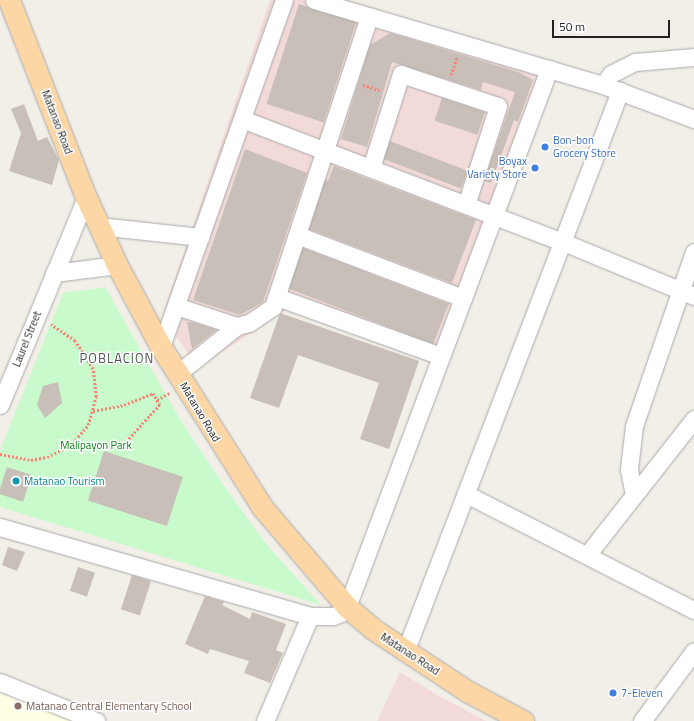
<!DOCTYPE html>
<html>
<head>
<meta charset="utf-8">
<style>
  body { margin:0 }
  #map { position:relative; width:694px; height:721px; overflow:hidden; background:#f2efe9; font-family:"Titillium Web",sans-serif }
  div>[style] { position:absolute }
  .commercial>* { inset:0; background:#f2dad9 }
  .education>* { inset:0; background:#ffffe5 }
  .park>* { inset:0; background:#c8facc }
  .building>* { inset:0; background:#c7bfb8; transform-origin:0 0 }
  .path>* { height:2.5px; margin-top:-1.25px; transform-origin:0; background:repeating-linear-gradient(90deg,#fa8072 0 2px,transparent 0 4px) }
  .roads { filter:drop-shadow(0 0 1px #a9a9a9) drop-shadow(0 0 1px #a9a9a9) }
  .minor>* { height:17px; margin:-8.5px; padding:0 8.5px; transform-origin:8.5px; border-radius:8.5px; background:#fff }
  .major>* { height:21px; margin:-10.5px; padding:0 10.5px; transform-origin:10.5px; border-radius:10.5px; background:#fcd6a4 }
  .dots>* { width:11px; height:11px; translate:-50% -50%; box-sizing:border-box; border:2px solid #fff; border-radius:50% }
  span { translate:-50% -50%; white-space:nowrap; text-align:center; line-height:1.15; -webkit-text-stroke:3px #fff; paint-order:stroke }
  .street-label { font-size:11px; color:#222 }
  .shop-label { font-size:11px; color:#366cbe }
  .left { translate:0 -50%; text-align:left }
  .right { translate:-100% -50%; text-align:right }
  .park-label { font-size:11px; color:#0c8416 }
  .culture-label { font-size:11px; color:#0d838f }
  .education-label { font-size:11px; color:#785e54 }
  .quarter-label { font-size:13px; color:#555; letter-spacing:1px }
  .scale { position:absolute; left:552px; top:20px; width:118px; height:18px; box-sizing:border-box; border:2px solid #222; border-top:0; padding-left:5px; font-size:12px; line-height:14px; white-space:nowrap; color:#222; -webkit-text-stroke:3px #fff; paint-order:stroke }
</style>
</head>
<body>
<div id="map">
  <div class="commercial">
    <i style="clip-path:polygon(270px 0,347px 0,557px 65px,446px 368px,287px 309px,198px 368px,162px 316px)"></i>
    <i style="clip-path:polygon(400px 672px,439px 696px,486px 721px,377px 721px)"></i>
  </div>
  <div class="education">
    <i style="clip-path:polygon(0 692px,73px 721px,0 721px)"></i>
  </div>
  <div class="park">
    <i style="clip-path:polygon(105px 287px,181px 421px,222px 483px,266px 544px,321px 605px,0 507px,0 451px,63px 293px)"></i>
  </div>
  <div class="building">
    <i style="left:299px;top:4px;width:60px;height:105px;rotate:18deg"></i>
    <i style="clip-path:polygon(390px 33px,518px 72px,533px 80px,518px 122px,514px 120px,491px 183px,484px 181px,515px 92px,483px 82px,481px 90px,392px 62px,367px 147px,341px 139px,370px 45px)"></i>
    <i style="left:442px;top:98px;width:45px;height:24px;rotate:18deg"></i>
    <i style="clip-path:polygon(24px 104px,38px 141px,47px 137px,59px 160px,52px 185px,9px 171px,21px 133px,11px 109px)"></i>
    <i style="left:390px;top:141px;width:83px;height:19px;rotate:21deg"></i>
    <i style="clip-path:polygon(245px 149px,307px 173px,263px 302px,240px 315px,193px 300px)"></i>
    <i style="clip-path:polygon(334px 166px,476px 220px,452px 283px,309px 229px,325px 180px,328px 181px)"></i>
    <i style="left:303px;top:248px;width:156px;height:43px;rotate:21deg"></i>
    <i style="clip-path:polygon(280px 313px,419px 361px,389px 449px,360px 439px,379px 383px,298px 355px,279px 408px,250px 398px)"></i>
    <i style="clip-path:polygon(187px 322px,196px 323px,216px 330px,192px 349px)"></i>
    <i style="clip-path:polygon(58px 382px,62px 403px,45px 418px,37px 405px,43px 386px)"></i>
    <i style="left:104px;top:451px;width:83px;height:52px;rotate:18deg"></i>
    <i style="left:7px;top:467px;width:26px;height:28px;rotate:18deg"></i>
    <i style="clip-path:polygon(8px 547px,25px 552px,17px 571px,2px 565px)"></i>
    <i style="left:78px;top:567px;width:18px;height:25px;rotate:19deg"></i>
    <i style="left:132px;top:575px;width:20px;height:36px;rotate:18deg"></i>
    <i style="clip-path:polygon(205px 596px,224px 602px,222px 605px,250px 619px,252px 612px,286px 624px,276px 650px,283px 653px,270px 683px,244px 673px,249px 661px,210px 649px,208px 654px,185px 644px)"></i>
  </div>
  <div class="path">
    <i style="left:451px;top:75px;width:19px;rotate:-72deg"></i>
    <i style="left:363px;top:85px;width:17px;rotate:17deg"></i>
    <i style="left:157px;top:400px;width:14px;rotate:-30deg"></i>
    <i style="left:93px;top:411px;width:32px;rotate:-11deg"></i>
    <i style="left:124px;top:405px;width:31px;rotate:-22deg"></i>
    <i style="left:153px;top:393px;width:14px;rotate:60deg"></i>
    <i style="left:160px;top:405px;width:59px;rotate:132.3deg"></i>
    <i style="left:0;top:454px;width:32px;rotate:11deg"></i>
    <i style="left:31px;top:460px;width:16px;rotate:-11deg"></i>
    <i style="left:47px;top:457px;width:25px;rotate:-26deg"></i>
    <i style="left:70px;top:446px;width:28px;rotate:-49deg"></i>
    <i style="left:88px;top:425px;width:29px;rotate:-74deg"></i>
    <i style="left:96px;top:397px;width:28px;rotate:-96deg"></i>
    <i style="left:93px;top:369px;width:33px;rotate:-123deg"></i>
    <i style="left:75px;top:341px;width:29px;rotate:-146deg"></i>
  </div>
  <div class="roads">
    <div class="minor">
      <i style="left:314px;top:0;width:301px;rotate:16.4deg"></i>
      <i style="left:603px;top:85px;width:97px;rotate:20.5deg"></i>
      <i style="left:603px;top:85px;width:14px;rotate:-54deg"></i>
      <i style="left:611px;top:74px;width:27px;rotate:-27deg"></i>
      <i style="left:635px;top:62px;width:59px;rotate:-4.8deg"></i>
      <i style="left:242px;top:119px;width:344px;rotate:21deg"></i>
      <i style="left:563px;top:242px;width:142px;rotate:22.4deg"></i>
      <i style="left:371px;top:168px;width:99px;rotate:-72.3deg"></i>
      <i style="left:401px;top:74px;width:102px;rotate:18.3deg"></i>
      <i style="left:498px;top:106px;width:104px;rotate:107.9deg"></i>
      <i style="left:99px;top:226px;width:102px;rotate:6.2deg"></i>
      <i style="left:297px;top:235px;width:178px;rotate:20.8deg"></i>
      <i style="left:54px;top:273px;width:64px;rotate:-7.2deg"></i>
      <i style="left:277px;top:297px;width:174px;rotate:19.8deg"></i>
      <i style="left:176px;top:306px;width:64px;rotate:18.2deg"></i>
      <i style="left:161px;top:347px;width:368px;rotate:-70.5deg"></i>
      <i style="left:177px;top:374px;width:77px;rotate:-38.7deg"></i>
      <i style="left:237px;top:326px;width:12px;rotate:-14deg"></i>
      <i style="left:249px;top:323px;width:29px;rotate:-34deg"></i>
      <i style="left:273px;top:307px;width:306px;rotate:-71.7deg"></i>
      <i style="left:0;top:405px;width:225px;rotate:-67.5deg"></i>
      <i style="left:466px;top:494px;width:256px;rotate:27deg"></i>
      <i style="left:634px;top:495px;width:26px;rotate:-101deg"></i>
      <i style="left:629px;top:469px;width:43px;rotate:-83.4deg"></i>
      <i style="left:634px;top:426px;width:184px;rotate:-71deg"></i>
      <i style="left:0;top:527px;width:323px;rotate:16deg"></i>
      <i style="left:310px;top:616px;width:23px"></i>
      <i style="left:333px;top:616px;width:9px;rotate:-21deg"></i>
      <i style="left:341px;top:613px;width:8px;rotate:-45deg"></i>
      <i style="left:347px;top:607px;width:575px;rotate:-69.42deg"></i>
      <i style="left:587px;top:555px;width:173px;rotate:-51.8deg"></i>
      <i style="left:405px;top:652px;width:601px;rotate:-69.03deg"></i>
      <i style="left:0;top:682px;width:104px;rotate:22.1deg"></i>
      <i style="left:265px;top:721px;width:114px;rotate:-66.8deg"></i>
      <i style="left:642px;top:721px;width:87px;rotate:-53.4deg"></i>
    </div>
    <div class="major">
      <i style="left:9px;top:0;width:212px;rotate:68.7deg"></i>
      <i style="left:86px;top:197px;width:75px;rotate:65.5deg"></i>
      <i style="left:117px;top:265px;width:93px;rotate:61.8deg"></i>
      <i style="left:161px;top:347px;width:189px;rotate:57.7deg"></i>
      <i style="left:262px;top:507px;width:131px;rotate:49.6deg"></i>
      <i style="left:347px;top:607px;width:34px;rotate:40deg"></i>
      <i style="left:373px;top:629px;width:113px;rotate:33.4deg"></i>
      <i style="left:467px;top:691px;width:64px;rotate:28.2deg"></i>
    </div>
  </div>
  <div class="dots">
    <i style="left:545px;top:147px;background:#3f7fe0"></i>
    <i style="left:535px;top:168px;background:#3f7fe0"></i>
    <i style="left:16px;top:481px;background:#0f9aa8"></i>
    <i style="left:613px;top:693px;background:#3f7fe0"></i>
    <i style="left:18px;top:706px;background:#8d6e63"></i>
  </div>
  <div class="street-label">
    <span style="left:57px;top:122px;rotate:69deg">Matanao Road</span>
    <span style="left:27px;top:339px;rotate:-68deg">Laurel Street</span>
    <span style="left:200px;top:412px;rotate:59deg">Matanao Road</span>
    <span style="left:410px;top:654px;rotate:33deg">Matanao Road</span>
  </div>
  <div class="shop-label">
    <span class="left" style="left:553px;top:147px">Bon-bon<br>Grocery Store</span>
    <span class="right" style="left:527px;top:168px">Boyax<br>Variety Store</span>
    <span class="left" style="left:621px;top:693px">7-Eleven</span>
  </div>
  <div class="park-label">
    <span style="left:96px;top:445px">Malipayon Park</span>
  </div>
  <div class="culture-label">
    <span class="left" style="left:24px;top:481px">Matanao Tourism</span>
  </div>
  <div class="education-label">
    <span class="left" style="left:26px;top:706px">Matanao Central Elementary School</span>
  </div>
  <div class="quarter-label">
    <span style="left:117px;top:358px">POBLACION</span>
  </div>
  <div class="scale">50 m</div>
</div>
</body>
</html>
